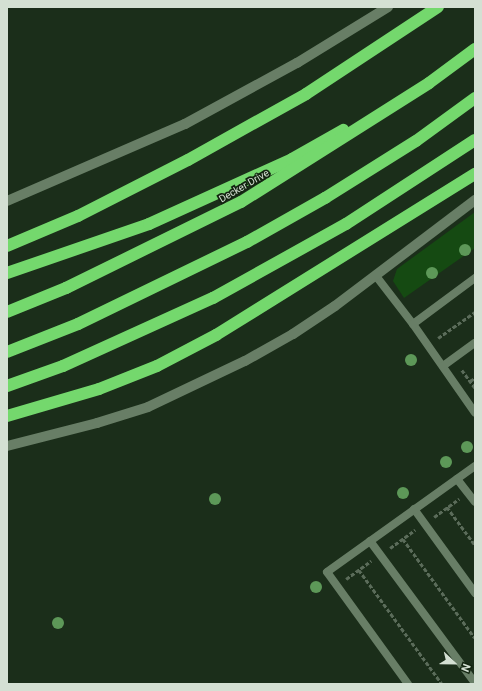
<!DOCTYPE html>
<html>
<head>
<meta charset="utf-8">
<style>
  body { margin:0 }
  #map { position:relative; width:482px; height:691px; overflow:hidden; background:#1b2e1a; font-family:Roboto,sans-serif }
  div>[style] { position:absolute }
  .green>* { inset:0; background:#154a12 }
  .path>* { height:2.5px; margin-top:-1.25px; transform-origin:0; background:repeating-linear-gradient(90deg,#5b6c5a 0 4px,transparent 0 6px) }
  .lane>* { height:8px; margin:-4px; padding:0 4px; transform-origin:4px; border-radius:4px; background:#687e66 }
  .secondary>* { height:10px; margin:-5px; padding:0 5px; transform-origin:5px; border-radius:5px; background:#687e66 }
  .highway>* { height:12px; margin:-6px; padding:0 6px; transform-origin:6px; border-radius:6px; background:#74d86d }
  .trees>* { width:12px; height:12px; margin:-6px; border-radius:50%; background:#5d9858 }
  span { translate:-50% -50%; white-space:nowrap; text-align:center; line-height:1.15; -webkit-text-stroke:3.5px #122410; paint-order:stroke }
  .street-label { font-size:10px; color:#d4e0d3 }
  .frame { position:absolute; inset:0; border:8px solid #d4e0d3; pointer-events:none }
  .north { position:absolute; left:434px; top:643px; width:40px; height:40px; -webkit-text-stroke:3px #122410; paint-order:stroke; rotate:112deg; font-size:11px; font-weight:700; line-height:16px; text-align:center; color:#d4e0d3 }
  .north::after { content:''; display:block; margin:auto; width:14px; height:18px; background:#d4e0d3; clip-path:polygon(50% 0,100% 100%,50% 72%,0 100%) }
</style>
</head>
<body>
<div id="map">
  <div class="green">
    <i style="clip-path:polygon(475px 212px,475px 248px,404px 298px,393px 281px,397px 269px)"></i>
  </div>
  <div class="path">
    <i style="left:438px;top:338px;width:45px;rotate:-35.1deg"></i>
    <i style="left:462px;top:370px;width:22px;rotate:54deg"></i>
    <i style="left:470px;top:381px;width:6px;rotate:-31deg"></i>
    <i style="left:447px;top:507px;width:47px;rotate:53.6deg"></i>
    <i style="left:434px;top:517px;width:31px;rotate:-36deg"></i>
    <i style="left:403px;top:539px;width:122px;rotate:54deg"></i>
    <i style="left:390px;top:548px;width:31px;rotate:-36deg"></i>
    <i style="left:359px;top:570px;width:141px;rotate:53.9deg"></i>
    <i style="left:346px;top:579px;width:31px;rotate:-36deg"></i>
  </div>
  <div class="lane">
    <i style="left:376px;top:276px;width:61px;rotate:52.4deg"></i>
    <i style="left:413px;top:324px;width:108px;rotate:55.1deg"></i>
    <i style="left:413px;top:324px;width:77px;rotate:-36.6deg"></i>
    <i style="left:443px;top:366px;width:39px;rotate:-36deg"></i>
    <i style="left:457px;top:479px;width:29px;rotate:52deg"></i>
    <i style="left:414px;top:509px;width:104px;rotate:54deg"></i>
    <i style="left:370px;top:541px;width:177px;rotate:53.5deg"></i>
    <i style="left:408px;top:684px;width:138px;rotate:-125.9deg"></i>
    <i style="left:327px;top:572px;width:182px;rotate:-35.6deg"></i>
  </div>
  <div class="secondary">
    <i style="left:7px;top:201px;width:194px;rotate:-23.4deg"></i>
    <i style="left:185px;top:124px;width:128px;rotate:-28.6deg"></i>
    <i style="left:297px;top:63px;width:107px;rotate:-31.6deg"></i>
    <i style="left:7px;top:446px;width:93px;rotate:-14.3deg"></i>
    <i style="left:97px;top:423px;width:53px;rotate:-17.4deg"></i>
    <i style="left:148px;top:407px;width:107px;rotate:-25.4deg"></i>
    <i style="left:245px;top:361px;width:55px;rotate:-29.4deg"></i>
    <i style="left:293px;top:334px;width:50px;rotate:-33.7deg"></i>
    <i style="left:335px;top:306px;width:176px;rotate:-37.1deg"></i>
  </div>
  <div class="highway">
    <i style="left:7px;top:246px;width:77px;rotate:-22.9deg"></i>
    <i style="left:78px;top:216px;width:123px;rotate:-27deg"></i>
    <i style="left:188px;top:160px;width:135px;rotate:-29.2deg"></i>
    <i style="left:306px;top:94px;width:158px;rotate:-33.4deg"></i>
    <i style="left:7px;top:273px;width:150px;rotate:-19deg"></i>
    <i style="left:149px;top:224px;width:157px;rotate:-24.4deg"></i>
    <i style="left:292px;top:159px;width:59px;rotate:-29.6deg"></i>
    <i style="left:7px;top:312px;width:64px;rotate:-22.1deg"></i>
    <i style="left:66px;top:288px;width:195px;rotate:-26.2deg"></i>
    <i style="left:241px;top:202px;width:222px;rotate:-32.3deg"></i>
    <i style="left:429px;top:83px;width:57px;rotate:-36.5deg"></i>
    <i style="left:7px;top:352px;width:76px;rotate:-21.5deg"></i>
    <i style="left:78px;top:324px;width:188px;rotate:-25.9deg"></i>
    <i style="left:247px;top:242px;width:90px;rotate:-29.4deg"></i>
    <i style="left:325px;top:198px;width:107px;rotate:-32.1deg"></i>
    <i style="left:416px;top:141px;width:73px;rotate:-36.1deg"></i>
    <i style="left:7px;top:386px;width:59px;rotate:-19.7deg"></i>
    <i style="left:63px;top:366px;width:165px;rotate:-24.4deg"></i>
    <i style="left:213px;top:298px;width:152px;rotate:-29.1deg"></i>
    <i style="left:346px;top:224px;width:154px;rotate:-33.1deg"></i>
    <i style="left:7px;top:416px;width:96px;rotate:-16.4deg"></i>
    <i style="left:99px;top:389px;width:62px;rotate:-21.6deg"></i>
    <i style="left:157px;top:366px;width:67px;rotate:-27.7deg"></i>
    <i style="left:216px;top:335px;width:305px;rotate:-31.9deg"></i>
  </div>
  <div class="trees">
    <i style="left:465px;top:250px"></i>
    <i style="left:432px;top:273px"></i>
    <i style="left:411px;top:360px"></i>
    <i style="left:467px;top:447px"></i>
    <i style="left:446px;top:462px"></i>
    <i style="left:403px;top:493px"></i>
    <i style="left:215px;top:499px"></i>
    <i style="left:316px;top:587px"></i>
    <i style="left:58px;top:623px"></i>
  </div>
  <div class="street-label">
    <span style="left:244px;top:186px;rotate:-30deg">Decker Drive</span>
  </div>
  <div class="frame"></div>
  <div class="north">N</div>
</div>
</body>
</html>
